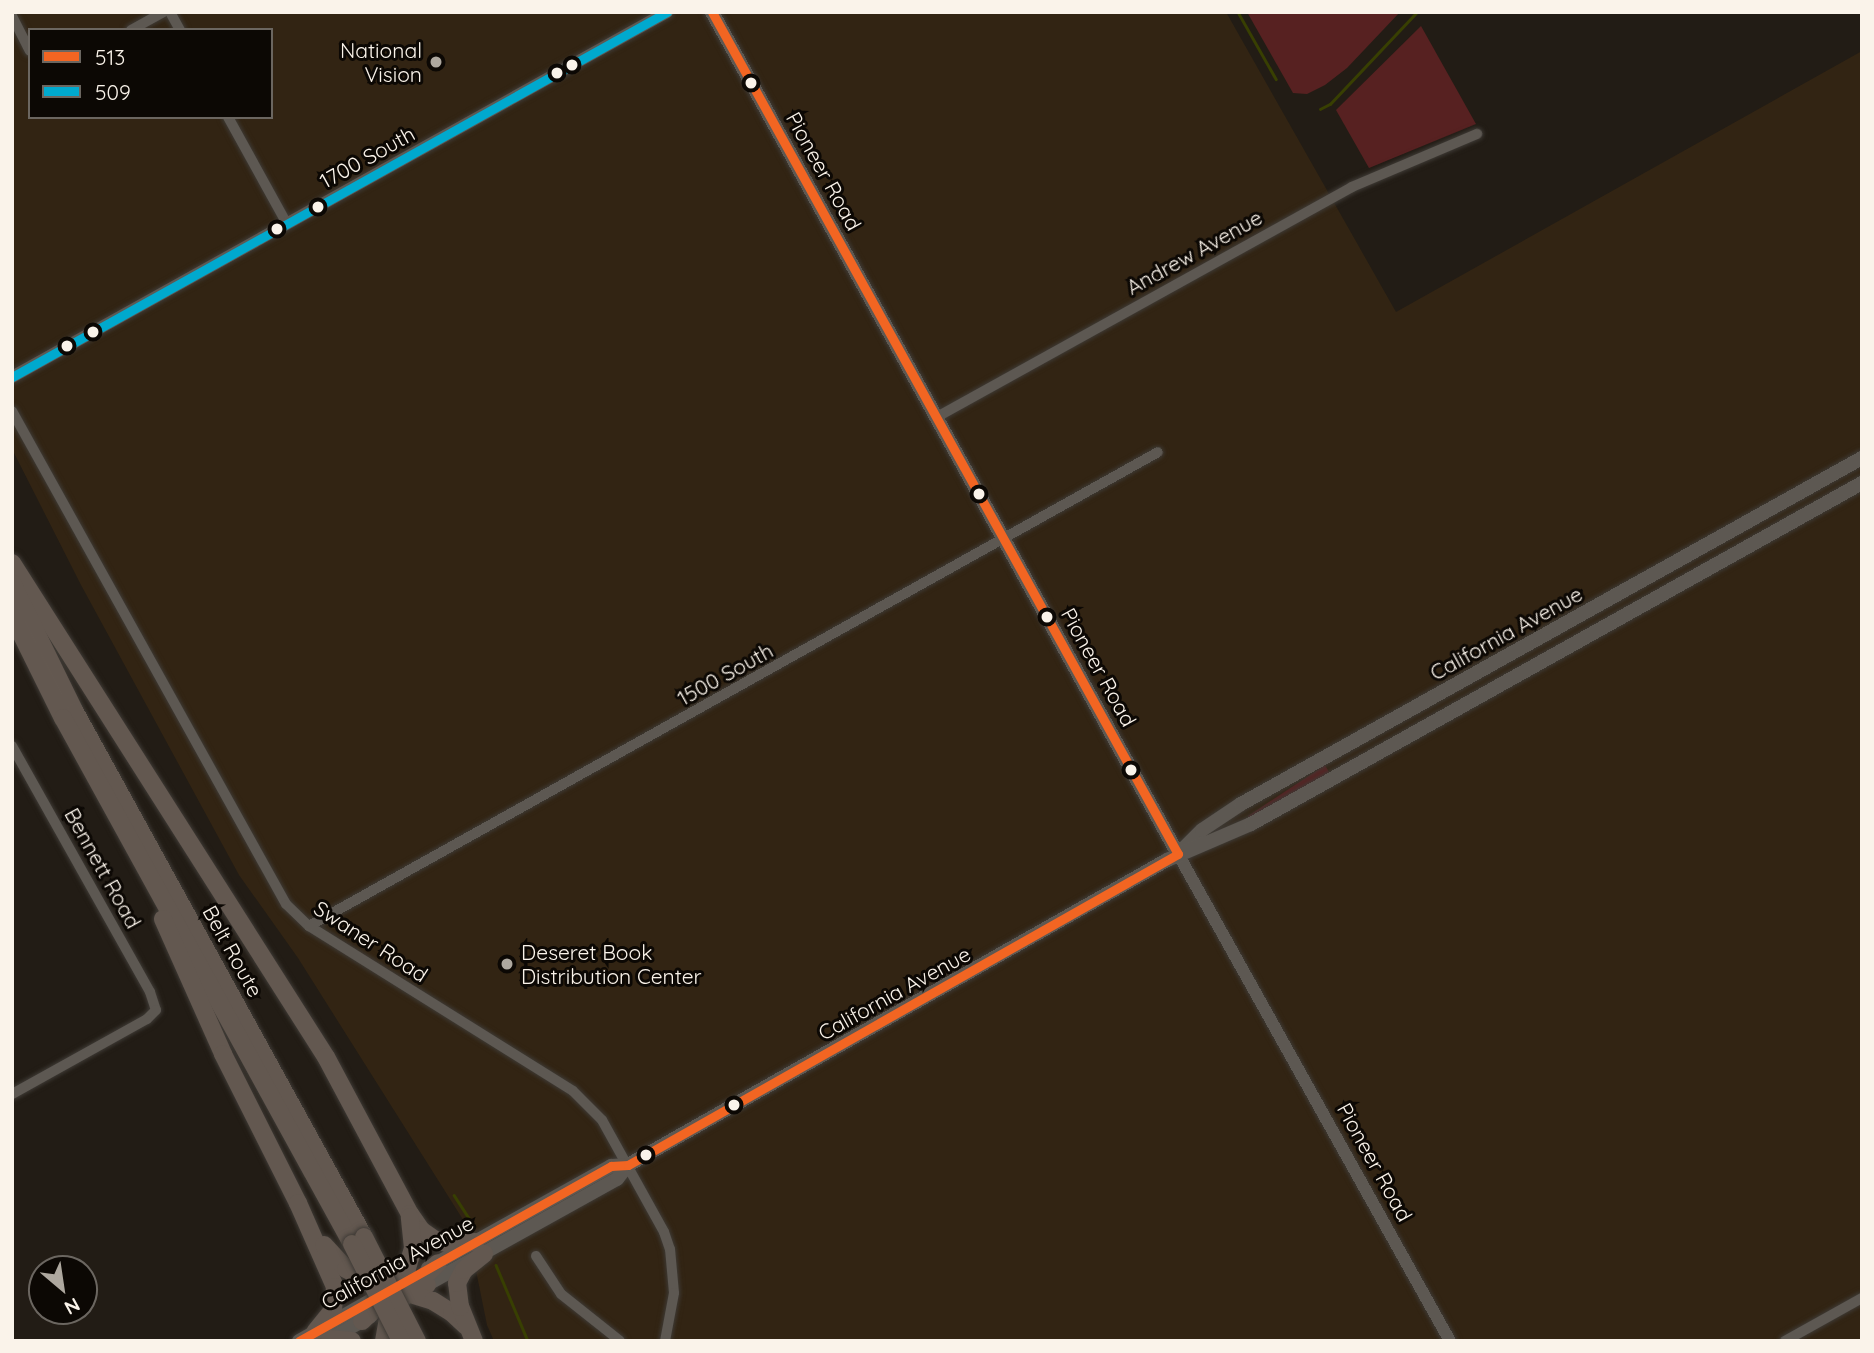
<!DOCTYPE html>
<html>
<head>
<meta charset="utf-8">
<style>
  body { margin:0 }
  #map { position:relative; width:1874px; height:1353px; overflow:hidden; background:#221c15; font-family:Quicksand,sans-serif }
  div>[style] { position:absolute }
  .built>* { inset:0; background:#322413 }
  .green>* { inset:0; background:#572121 }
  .stream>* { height:2.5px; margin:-1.25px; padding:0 1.25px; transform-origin:1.25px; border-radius:1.25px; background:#383f02 }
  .roads { filter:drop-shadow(0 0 2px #3e3a35) drop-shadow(0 0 2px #3e3a35) }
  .minor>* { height:10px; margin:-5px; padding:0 5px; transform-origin:5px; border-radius:5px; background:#5d5852 }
  .tertiary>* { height:12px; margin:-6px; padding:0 6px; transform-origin:6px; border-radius:6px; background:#5d5852 }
  .secondary>* { height:14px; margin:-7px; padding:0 7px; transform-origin:7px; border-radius:7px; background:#5d5852 }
  .motorway>* { height:18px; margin:-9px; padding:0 9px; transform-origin:9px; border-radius:9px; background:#635850 }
  .bridges { filter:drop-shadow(0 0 2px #3e3a35) drop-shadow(0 0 2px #3e3a35) }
  .motorway-bridge>* { height:18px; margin:-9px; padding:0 9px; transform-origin:9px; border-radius:9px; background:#635850 }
  .bus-1>* { height:9px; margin:-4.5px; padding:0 4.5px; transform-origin:4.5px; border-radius:4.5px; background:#f26522 }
  .bus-2>* { height:9px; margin:-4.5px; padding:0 4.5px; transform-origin:4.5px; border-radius:4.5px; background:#00a9ce }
  .dots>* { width:19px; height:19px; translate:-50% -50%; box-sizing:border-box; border:4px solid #0c0804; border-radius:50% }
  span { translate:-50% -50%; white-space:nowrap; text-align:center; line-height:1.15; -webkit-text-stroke:6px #0c0804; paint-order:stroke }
  .poi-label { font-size:21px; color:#faf3ea }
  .right { translate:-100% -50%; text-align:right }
  .left { translate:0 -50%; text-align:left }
  .street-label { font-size:21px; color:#faf3ea }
  .frame { position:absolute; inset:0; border:14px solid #faf3ea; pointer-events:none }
  .legend { position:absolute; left:28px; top:28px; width:245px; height:91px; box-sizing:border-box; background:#0c0804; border:2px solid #6b6660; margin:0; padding:9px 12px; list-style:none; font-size:21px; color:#faf3ea }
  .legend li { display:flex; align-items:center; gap:14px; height:35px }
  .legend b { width:35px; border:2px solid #6b6660 }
  .north { position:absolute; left:28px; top:1255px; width:70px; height:70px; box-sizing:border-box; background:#0c0804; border:2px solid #6b6660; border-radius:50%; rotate:151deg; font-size:19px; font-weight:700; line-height:28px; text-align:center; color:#faf3ea }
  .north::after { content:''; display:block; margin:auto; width:24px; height:32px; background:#aea89f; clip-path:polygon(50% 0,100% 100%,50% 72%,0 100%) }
</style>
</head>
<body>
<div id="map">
  <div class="built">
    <i style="clip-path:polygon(evenodd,12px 12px,1226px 12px,1396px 312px,1862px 51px,1862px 1341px,494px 1341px,487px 1325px,467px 1226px,298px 958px,239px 875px,81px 585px,12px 449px,12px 12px,30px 30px,271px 30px,271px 117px,30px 117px,30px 30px)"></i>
  </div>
  <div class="green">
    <i style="clip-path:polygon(1247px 12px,1400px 12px,1347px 68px,1325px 85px,1307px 94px,1293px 93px)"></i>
    <i style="clip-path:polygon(1421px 26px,1476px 124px,1369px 168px,1336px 110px)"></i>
    <i style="clip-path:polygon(1325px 765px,1330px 774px,1250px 819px,1248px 816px)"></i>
  </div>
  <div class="stream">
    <i style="left:1238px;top:12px;width:77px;rotate:60.4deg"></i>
    <i style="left:1320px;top:109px;width:11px;rotate:-27deg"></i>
    <i style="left:1330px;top:104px;width:127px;rotate:-46.6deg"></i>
    <i style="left:454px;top:1195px;width:35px;rotate:57deg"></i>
    <i style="left:496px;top:1265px;width:82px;rotate:67.2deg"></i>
  </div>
  <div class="roads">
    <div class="minor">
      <i style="left:170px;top:12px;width:21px;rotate:61deg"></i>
      <i style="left:12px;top:16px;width:39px;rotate:63deg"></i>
      <i style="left:131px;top:30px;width:37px;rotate:-29deg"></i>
      <i style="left:228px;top:117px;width:122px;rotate:61.1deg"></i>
      <i style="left:12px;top:411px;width:564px;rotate:60.94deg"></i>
      <i style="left:286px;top:904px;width:32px;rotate:44deg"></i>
      <i style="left:309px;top:926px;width:311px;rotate:32deg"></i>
      <i style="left:573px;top:1091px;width:41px;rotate:45deg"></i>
      <i style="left:602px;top:1120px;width:128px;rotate:61deg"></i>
      <i style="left:664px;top:1232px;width:18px;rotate:71deg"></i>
      <i style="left:670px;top:1249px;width:44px;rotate:84.8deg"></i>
      <i style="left:674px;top:1293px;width:49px;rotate:100.6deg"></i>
      <i style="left:937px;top:417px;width:474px;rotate:-29deg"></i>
      <i style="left:1352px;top:187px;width:136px;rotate:-23deg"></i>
      <i style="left:12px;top:746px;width:282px;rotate:60.7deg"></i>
      <i style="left:150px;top:992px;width:19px;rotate:72deg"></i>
      <i style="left:156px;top:1010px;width:13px;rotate:135deg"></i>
      <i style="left:147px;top:1019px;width:154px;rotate:150.9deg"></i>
      <i style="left:309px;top:926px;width:972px;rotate:-29.17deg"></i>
      <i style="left:536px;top:1256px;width:45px;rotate:56.7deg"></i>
      <i style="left:561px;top:1294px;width:75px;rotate:38.5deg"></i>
      <i style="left:1785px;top:1341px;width:88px;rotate:-29.2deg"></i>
    </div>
    <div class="tertiary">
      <i style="left:12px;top:377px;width:750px;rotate:-29.13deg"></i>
      <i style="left:1178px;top:854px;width:558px;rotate:60.82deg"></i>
    </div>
    <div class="secondary">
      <i style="left:712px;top:12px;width:962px;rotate:61.04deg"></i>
      <i style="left:1182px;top:850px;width:28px;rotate:-45deg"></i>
      <i style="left:1202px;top:830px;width:47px;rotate:-33.7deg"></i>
      <i style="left:1241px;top:804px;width:711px;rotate:-29.13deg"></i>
      <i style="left:428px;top:1268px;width:210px;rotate:-29.1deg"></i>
      <i style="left:611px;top:1166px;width:17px;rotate:-3deg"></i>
      <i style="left:419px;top:1289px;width:227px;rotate:-29.1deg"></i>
      <i style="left:617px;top:1179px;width:18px;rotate:-52deg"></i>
      <i style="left:628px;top:1165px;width:619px;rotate:-29.5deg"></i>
      <i style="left:1167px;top:860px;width:91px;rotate:-23.2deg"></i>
      <i style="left:1251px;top:824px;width:700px;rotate:-29.17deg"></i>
      <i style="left:328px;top:1340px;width:49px;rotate:-29.2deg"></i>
      <i style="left:299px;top:1341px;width:100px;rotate:-29.4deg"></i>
    </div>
    <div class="motorway">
      <i style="left:12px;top:563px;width:585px;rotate:57.56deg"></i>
      <i style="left:326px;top:1057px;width:178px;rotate:61.9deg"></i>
      <i style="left:410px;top:1214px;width:19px;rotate:55deg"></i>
      <i style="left:421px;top:1230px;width:19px;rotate:35deg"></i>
      <i style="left:437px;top:1241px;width:14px;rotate:12deg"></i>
      <i style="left:451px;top:1244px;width:24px;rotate:-5deg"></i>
      <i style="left:12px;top:583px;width:144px;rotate:64deg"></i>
      <i style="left:75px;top:712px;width:599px;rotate:61.17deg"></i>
      <i style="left:12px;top:615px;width:115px;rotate:63.7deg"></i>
      <i style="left:63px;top:718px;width:600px;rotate:61.21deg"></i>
      <i style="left:163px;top:919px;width:148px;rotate:66deg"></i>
      <i style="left:223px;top:1054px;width:167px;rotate:63.3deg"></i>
      <i style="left:298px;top:1203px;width:92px;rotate:66.2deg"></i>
      <i style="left:335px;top:1287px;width:23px;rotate:95deg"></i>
      <i style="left:333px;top:1310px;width:28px;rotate:129deg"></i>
      <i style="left:324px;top:1245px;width:33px;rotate:47deg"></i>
      <i style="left:346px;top:1269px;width:24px;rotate:28deg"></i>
      <i style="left:367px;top:1280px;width:24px;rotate:15deg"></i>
      <i style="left:390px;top:1286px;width:37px;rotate:-2deg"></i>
      <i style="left:399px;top:1295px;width:11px;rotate:-5deg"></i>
      <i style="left:410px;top:1294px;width:24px;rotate:17deg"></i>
      <i style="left:433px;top:1301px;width:22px;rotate:32deg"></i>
      <i style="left:452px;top:1313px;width:19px;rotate:43deg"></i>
      <i style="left:362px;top:1321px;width:35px;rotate:-44deg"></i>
      <i style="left:387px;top:1297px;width:35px;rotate:-55deg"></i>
      <i style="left:407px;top:1268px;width:21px;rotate:-73deg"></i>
      <i style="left:413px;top:1248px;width:31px;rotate:-96deg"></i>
      <i style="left:330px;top:1339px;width:22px;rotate:5deg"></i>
      <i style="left:384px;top:1341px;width:22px;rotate:-80deg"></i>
      <i style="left:388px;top:1319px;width:13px;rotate:-63deg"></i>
      <i style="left:394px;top:1307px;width:62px;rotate:-45deg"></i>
      <i style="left:474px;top:1341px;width:37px;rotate:-112deg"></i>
      <i style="left:460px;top:1307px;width:24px;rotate:-97deg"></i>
      <i style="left:457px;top:1283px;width:15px;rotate:-62deg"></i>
      <i style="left:464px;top:1270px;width:26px;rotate:-39deg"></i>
    </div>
  </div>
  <div class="bridges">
    <div class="motorway-bridge">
      <i style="left:364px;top:1237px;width:117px;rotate:63deg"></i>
      <i style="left:352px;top:1244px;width:109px;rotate:63.2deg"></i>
    </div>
  </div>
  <div class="bus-1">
    <i style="left:712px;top:12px;width:962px;rotate:61.04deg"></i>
    <i style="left:299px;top:1341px;width:358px;rotate:-29.3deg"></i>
    <i style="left:611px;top:1166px;width:17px;rotate:-3deg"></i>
    <i style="left:628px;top:1165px;width:632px;rotate:-29.49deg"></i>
  </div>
  <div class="bus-2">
    <i style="left:12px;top:377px;width:750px;rotate:-29.13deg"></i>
  </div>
  <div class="dots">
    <i style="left:436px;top:62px;background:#aea89f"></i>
    <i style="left:572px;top:65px;background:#faf3ea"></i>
    <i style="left:557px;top:73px;background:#faf3ea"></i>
    <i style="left:751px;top:83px;background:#faf3ea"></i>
    <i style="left:318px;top:207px;background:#faf3ea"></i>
    <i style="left:277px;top:229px;background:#faf3ea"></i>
    <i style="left:93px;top:332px;background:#faf3ea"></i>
    <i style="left:67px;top:346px;background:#faf3ea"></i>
    <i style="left:979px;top:494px;background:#faf3ea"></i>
    <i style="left:1047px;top:617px;background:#faf3ea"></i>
    <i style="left:1131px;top:770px;background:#faf3ea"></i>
    <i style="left:507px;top:964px;background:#aea89f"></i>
    <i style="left:734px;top:1105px;background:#faf3ea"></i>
    <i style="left:646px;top:1155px;background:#faf3ea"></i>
  </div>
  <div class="poi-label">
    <span class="right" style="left:422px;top:62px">National<br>Vision</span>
    <span class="left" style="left:521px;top:964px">Deseret Book<br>Distribution Center</span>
  </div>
  <div class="street-label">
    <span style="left:367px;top:157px;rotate:-29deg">1700 South</span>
    <span style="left:824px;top:171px;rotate:61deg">Pioneer Road</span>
    <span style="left:1194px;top:252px;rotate:-29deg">Andrew Avenue</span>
    <span style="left:1506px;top:633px;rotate:-29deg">California Avenue</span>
    <span style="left:1099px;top:667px;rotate:61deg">Pioneer Road</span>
    <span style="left:725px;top:674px;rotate:-29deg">1500 South</span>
    <span style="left:103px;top:868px;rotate:61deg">Bennett Road</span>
    <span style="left:371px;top:941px;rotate:33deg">Swaner Road</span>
    <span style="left:233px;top:951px;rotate:61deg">Belt Route</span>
    <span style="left:894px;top:993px;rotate:-29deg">California Avenue</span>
    <span style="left:1375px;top:1162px;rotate:61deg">Pioneer Road</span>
    <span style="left:397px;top:1262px;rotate:-29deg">California Avenue</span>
  </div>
  <div class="frame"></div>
  <ul class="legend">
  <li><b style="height:9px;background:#f26522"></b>513</li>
  <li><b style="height:9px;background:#00a9ce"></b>509</li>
  </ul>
  <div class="north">N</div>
</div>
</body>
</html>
